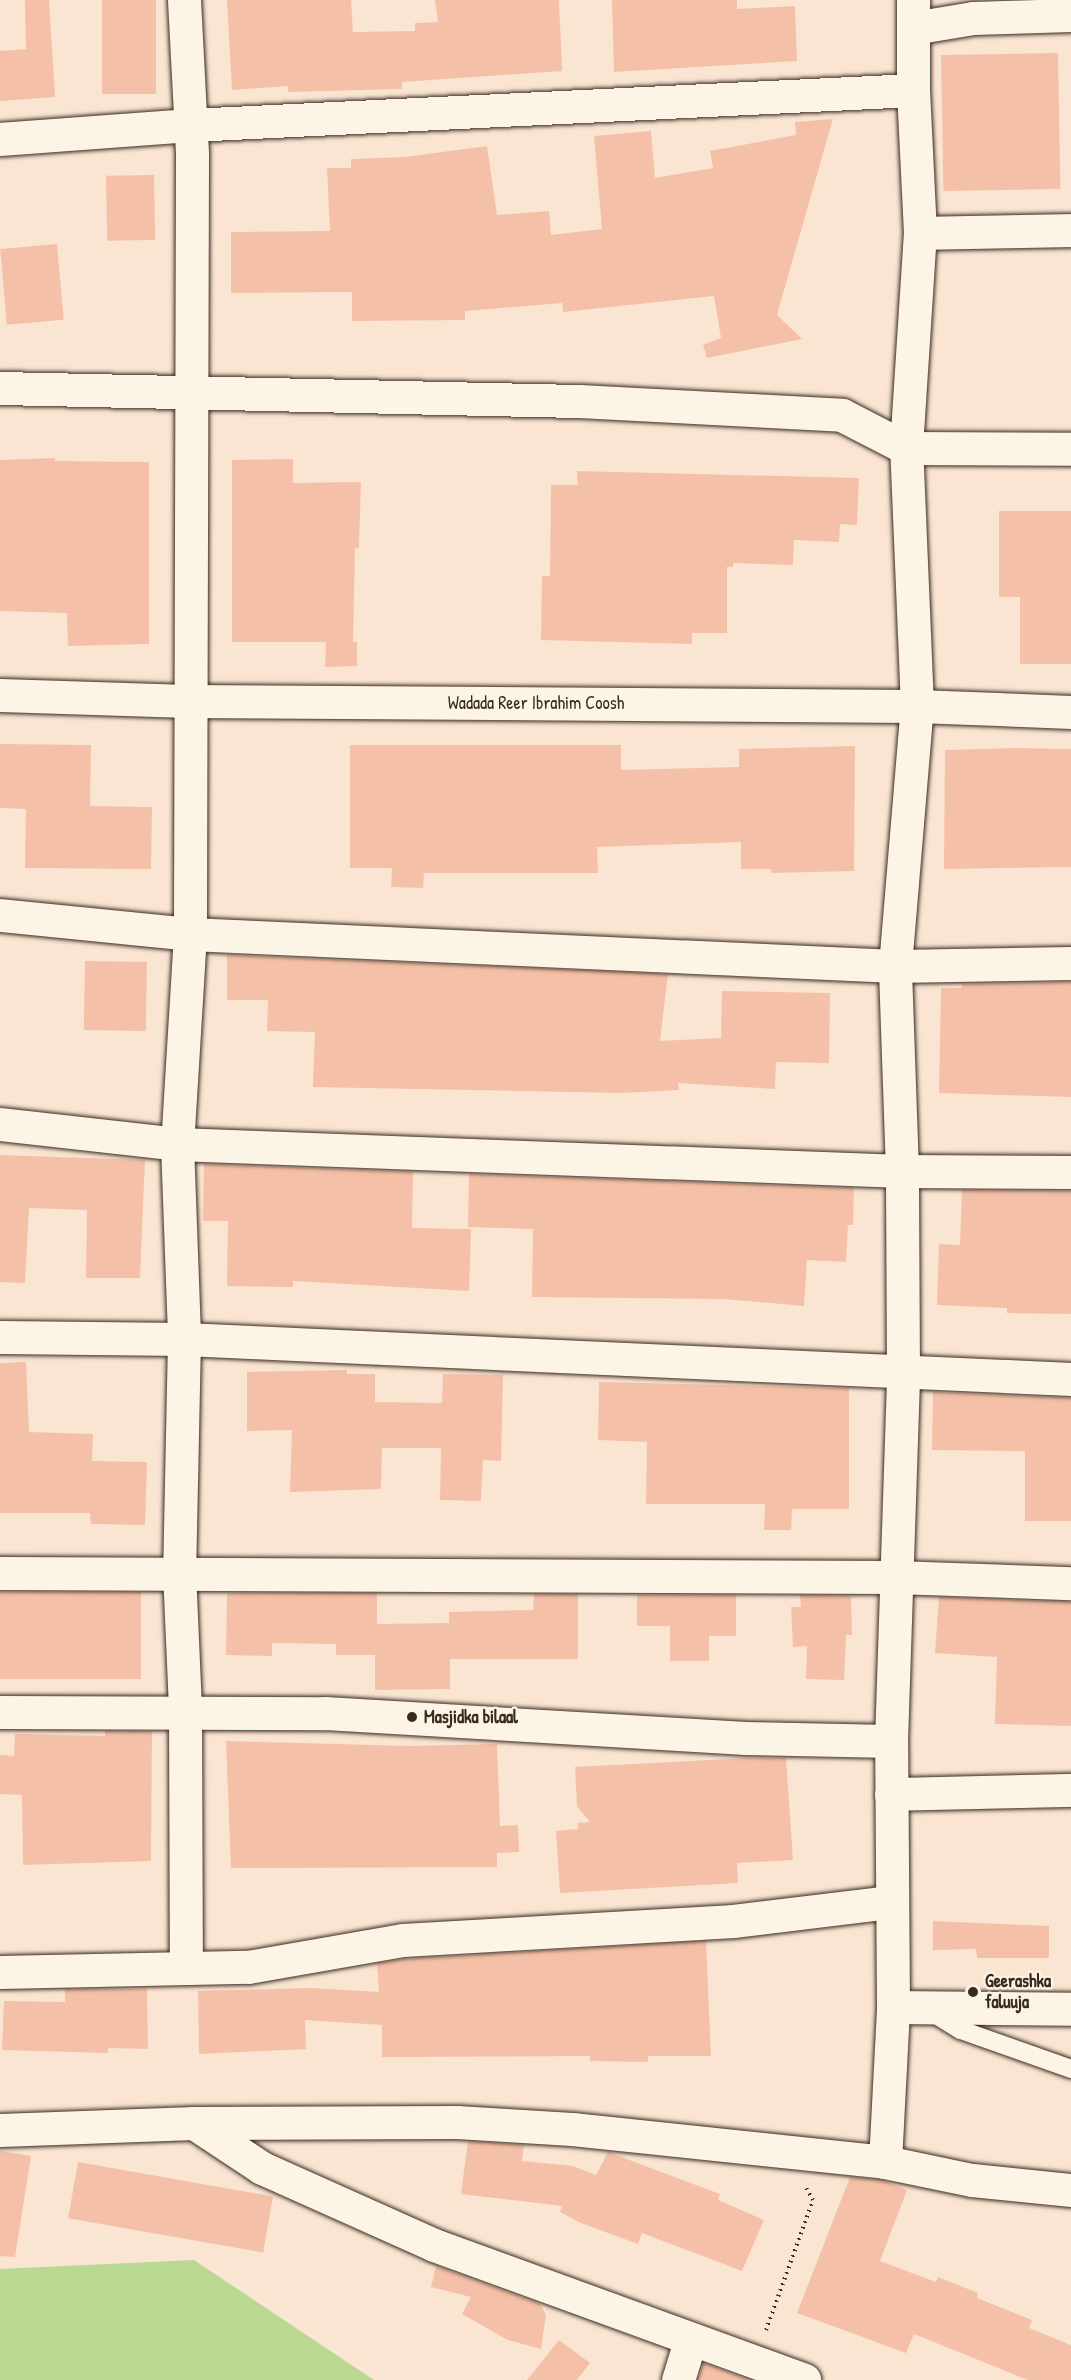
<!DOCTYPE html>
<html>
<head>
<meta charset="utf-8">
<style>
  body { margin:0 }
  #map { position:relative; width:1071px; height:2380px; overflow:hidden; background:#fae5d3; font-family:"Patrick Hand",sans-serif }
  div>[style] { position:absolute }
  .green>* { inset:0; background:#b9d993 }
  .building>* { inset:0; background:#f5c0a8; transform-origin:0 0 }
  .path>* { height:4px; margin-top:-2px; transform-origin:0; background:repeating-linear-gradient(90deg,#3b2a1e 0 1.5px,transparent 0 6px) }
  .roads { filter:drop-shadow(0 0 2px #3b2a1e) drop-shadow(0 0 2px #3b2a1e) }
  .service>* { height:18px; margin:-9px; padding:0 9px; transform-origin:9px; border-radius:9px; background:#fcf5e5 }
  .minor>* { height:33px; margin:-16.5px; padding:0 16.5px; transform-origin:16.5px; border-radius:16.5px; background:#fcf5e5 }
  .dots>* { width:16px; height:16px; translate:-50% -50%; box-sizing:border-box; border:3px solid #fcf5e5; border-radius:50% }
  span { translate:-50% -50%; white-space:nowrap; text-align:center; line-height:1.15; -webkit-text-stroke:4.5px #fcf5e5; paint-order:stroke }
  .street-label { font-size:18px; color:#3b2a1e }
  .poi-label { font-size:18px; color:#3b2a1e; font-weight:700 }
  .left { translate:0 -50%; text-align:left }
</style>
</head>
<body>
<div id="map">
  <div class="green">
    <i style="clip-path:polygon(194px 2260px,374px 2380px,0 2380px,0 2269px)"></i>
  </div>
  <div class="building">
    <i style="clip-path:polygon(25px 0,49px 0,55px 97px,0 101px,0 51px,26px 49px)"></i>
    <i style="left:102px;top:0;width:54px;height:94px"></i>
    <i style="clip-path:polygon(227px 0,351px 0,353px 32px,415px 31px,415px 23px,438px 22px,435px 0,559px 0,562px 71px,402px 82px,402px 89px,288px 92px,288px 86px,232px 90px)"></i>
    <i style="clip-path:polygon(612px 0,737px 0,737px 9px,795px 6px,797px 61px,614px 72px)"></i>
    <i style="left:1058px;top:53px;width:136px;height:117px;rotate:89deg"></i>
    <i style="clip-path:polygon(833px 119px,777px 315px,802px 339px,707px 358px,703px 345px,721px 338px,714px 296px,563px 312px,562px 303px,465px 311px,465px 320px,352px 321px,352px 292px,231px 293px,231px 232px,330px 231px,327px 168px,351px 168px,351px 159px,405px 157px,487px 146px,497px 215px,549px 211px,551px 235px,602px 229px,594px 136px,651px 131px,655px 178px,713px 168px,710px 151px,796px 135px,795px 122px)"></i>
    <i style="left:154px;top:175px;width:65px;height:48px;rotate:89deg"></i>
    <i style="left:57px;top:244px;width:76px;height:57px;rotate:85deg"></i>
    <i style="clip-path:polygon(55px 458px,55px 461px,149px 462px,149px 644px,68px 646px,67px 613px,0 611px,0 460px)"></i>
    <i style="clip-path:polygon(293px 459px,293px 483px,361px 482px,359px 548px,355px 548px,353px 642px,357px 642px,357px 666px,325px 667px,326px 642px,232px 642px,232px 460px)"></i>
    <i style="clip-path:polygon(577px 471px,859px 478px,857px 525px,840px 524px,839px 542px,794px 540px,793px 565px,733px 563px,733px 567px,727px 567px,727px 633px,692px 633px,692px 644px,541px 640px,542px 576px,550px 576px,551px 485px,578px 485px)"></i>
    <i style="clip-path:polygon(999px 511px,1071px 511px,1071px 664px,1020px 664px,1020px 597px,999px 597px)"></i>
    <i style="clip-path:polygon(0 744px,91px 745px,90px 806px,152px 807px,151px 869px,25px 868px,26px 809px,0 808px)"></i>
    <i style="clip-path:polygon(350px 745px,621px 745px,621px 770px,739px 767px,739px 749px,855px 746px,854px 871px,771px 873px,771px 869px,741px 869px,741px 842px,597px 847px,598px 873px,424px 873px,423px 888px,391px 887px,392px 868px,350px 868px)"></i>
    <i style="clip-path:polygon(1015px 748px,1071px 749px,1071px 867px,944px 869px,945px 750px)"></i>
    <i style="clip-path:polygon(227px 955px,668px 974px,660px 1041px,721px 1038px,722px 991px,830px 993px,829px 1063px,776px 1062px,775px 1089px,678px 1083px,679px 1090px,621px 1093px,313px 1087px,315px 1032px,267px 1031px,268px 1000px,227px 1000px)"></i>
    <i style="left:85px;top:961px;width:62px;height:69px;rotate:1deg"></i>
    <i style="clip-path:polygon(1071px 982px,1071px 1097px,939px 1093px,941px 988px,962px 988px,962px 984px)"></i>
    <i style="clip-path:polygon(0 1155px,145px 1160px,140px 1278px,86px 1278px,87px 1210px,29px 1208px,25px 1283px,0 1282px)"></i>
    <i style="clip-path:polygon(204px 1164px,413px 1172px,412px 1228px,471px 1229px,469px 1291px,293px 1281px,293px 1287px,227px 1286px,228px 1221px,203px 1221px)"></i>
    <i style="clip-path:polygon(469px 1174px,854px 1188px,853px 1225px,848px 1225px,846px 1262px,807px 1260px,804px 1306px,724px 1299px,532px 1297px,533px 1229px,468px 1227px)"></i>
    <i style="clip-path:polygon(962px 1190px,1071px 1191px,1071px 1314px,1007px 1313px,1007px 1308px,937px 1305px,939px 1244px,960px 1245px)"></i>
    <i style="clip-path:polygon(26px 1362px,29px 1432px,93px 1434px,92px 1461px,147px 1462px,145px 1525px,91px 1524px,90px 1513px,0 1513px,0 1363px)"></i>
    <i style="clip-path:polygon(347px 1370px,347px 1374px,375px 1374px,375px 1402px,442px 1403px,443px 1374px,503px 1375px,501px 1461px,483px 1460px,481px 1501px,440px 1500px,441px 1448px,382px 1448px,381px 1489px,290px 1492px,292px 1430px,247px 1431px,247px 1372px)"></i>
    <i style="clip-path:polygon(599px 1382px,849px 1388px,849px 1509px,792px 1509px,791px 1530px,764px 1530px,765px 1504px,646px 1504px,647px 1442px,598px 1440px)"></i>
    <i style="clip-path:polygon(933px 1392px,1071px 1398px,1071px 1521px,1025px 1521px,1025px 1451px,932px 1450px)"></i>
    <i style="left:0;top:1592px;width:141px;height:87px"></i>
    <i style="clip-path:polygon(227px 1593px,377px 1593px,377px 1624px,449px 1623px,449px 1612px,533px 1610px,534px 1594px,578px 1594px,578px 1659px,450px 1659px,450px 1689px,375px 1690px,375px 1655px,336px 1655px,336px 1644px,272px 1643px,272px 1656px,226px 1655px)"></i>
    <i style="clip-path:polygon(637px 1595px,736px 1595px,736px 1636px,709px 1636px,709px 1661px,670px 1661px,670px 1626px,637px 1626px)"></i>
    <i style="clip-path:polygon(800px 1595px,851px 1596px,852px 1635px,846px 1635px,844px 1680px,806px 1679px,807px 1646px,793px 1647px,791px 1607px,801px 1607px)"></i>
    <i style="clip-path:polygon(939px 1597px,1071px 1602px,1071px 1726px,995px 1724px,997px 1657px,935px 1653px)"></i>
    <i style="clip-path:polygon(105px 1731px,152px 1731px,151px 1861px,23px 1865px,22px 1795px,0 1794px,0 1755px,14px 1756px,15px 1734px,105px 1736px)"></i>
    <i style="clip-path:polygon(226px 1741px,409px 1746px,497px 1744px,500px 1826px,518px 1825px,519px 1852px,497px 1853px,497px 1867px,231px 1868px)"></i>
    <i style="clip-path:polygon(748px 1758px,786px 1758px,793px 1860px,737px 1863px,738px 1883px,560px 1893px,556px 1831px,578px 1829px,578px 1823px,590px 1822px,577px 1806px,575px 1767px)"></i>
    <i style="clip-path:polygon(933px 1921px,1049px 1926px,1049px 1958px,977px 1958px,976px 1949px,933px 1950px)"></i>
    <i style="clip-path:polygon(706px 1941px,711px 2056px,648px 2056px,648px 2062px,590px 2061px,590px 2056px,382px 2057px,382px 2025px,305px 2020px,306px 2049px,199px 2054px,198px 1991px,312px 1988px,379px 1992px,377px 1963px,405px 1959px)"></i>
    <i style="clip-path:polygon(65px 1989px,147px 1989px,148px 2049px,108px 2048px,108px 2053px,2px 2050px,4px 2001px,65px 2002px)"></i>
    <i style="clip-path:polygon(468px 2141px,524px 2145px,522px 2161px,573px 2166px,596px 2175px,608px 2152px,720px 2194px,718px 2200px,764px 2220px,742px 2271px,642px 2233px,638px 2244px,581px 2223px,560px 2212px,562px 2206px,461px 2194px)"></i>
    <i style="clip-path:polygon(0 2151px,31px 2156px,15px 2257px,0 2256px)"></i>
    <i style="left:78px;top:2162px;width:198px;height:57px;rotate:10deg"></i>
    <i style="clip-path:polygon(850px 2177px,881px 2180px,907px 2190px,880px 2261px,936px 2282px,938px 2277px,978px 2293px,977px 2298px,1032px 2320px,1029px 2328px,1071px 2345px,1071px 2380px,1028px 2380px,914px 2334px,906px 2353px,797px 2313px)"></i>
    <i style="clip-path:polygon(436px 2266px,540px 2304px,546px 2315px,541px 2349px,508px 2340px,462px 2314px,471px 2297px,431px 2287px)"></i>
    <i style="clip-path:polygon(559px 2340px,590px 2363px,577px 2380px,527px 2380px)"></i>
    <i style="clip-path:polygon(703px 2363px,749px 2380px,698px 2380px)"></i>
  </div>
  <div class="path">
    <i style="left:766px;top:2330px;width:138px;rotate:-70.1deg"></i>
    <i style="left:813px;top:2200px;width:16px;rotate:-120deg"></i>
  </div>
  <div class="roads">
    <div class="service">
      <i style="left:930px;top:2011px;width:36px;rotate:32deg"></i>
      <i style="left:961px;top:2030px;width:117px;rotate:19.5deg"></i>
    </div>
    <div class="minor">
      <i style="left:184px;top:0;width:155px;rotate:87deg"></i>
      <i style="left:192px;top:155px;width:779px;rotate:90.15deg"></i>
      <i style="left:190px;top:934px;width:210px;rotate:93.5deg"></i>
      <i style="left:177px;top:1144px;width:195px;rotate:87.9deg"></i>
      <i style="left:184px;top:1339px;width:232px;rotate:91.2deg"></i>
      <i style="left:179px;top:1571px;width:138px;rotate:87.5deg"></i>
      <i style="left:185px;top:1709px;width:259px;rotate:89.8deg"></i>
      <i style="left:913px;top:28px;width:61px;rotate:-9.5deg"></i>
      <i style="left:973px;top:18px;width:98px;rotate:-1.8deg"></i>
      <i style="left:0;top:139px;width:191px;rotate:-4.2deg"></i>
      <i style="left:190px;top:125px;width:724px;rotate:-2.77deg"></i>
      <i style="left:920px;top:233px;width:151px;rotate:-1.1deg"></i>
      <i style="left:0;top:388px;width:579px;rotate:1.29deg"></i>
      <i style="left:579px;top:401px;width:263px;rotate:3deg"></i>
      <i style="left:842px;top:415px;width:72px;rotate:27.3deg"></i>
      <i style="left:906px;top:448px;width:165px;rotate:0.3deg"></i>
      <i style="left:0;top:695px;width:188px;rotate:1.8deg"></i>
      <i style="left:188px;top:701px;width:729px;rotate:0.39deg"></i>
      <i style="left:917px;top:706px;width:154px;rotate:2.2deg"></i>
      <i style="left:0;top:915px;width:191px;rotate:5.7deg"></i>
      <i style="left:190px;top:934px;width:706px;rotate:2.6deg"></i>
      <i style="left:895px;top:966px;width:176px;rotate:-1deg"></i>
      <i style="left:0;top:1124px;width:178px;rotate:6.4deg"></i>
      <i style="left:177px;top:1144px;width:726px;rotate:2.13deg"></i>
      <i style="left:902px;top:1171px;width:169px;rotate:0.3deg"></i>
      <i style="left:0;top:1337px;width:184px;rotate:0.6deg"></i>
      <i style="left:184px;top:1339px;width:888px;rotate:2.58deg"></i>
      <i style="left:0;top:1573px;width:895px;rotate:0.26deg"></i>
      <i style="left:895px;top:1577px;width:176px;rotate:2deg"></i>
      <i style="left:0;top:1712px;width:325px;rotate:0.2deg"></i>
      <i style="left:325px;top:1713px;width:421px;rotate:3.4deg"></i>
      <i style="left:745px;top:1738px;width:146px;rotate:1.2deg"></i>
      <i style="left:891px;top:1794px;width:180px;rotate:-1.3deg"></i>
      <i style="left:0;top:1972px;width:248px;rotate:-1.2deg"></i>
      <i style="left:248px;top:1967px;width:157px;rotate:-9.9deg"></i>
      <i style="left:403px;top:1940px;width:331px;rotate:-3.3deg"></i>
      <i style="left:733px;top:1921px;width:159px;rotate:-6.9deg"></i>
      <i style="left:893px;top:2007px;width:178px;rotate:0.6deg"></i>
      <i style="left:194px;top:2123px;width:82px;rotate:33.5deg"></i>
      <i style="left:262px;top:2168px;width:188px;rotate:24.1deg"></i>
      <i style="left:434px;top:2245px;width:394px;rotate:20deg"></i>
      <i style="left:0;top:2130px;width:194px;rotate:-2.1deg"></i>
      <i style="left:194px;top:2123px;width:263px;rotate:-0.2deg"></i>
      <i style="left:457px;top:2122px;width:115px;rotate:3.5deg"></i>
      <i style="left:572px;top:2129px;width:315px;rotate:6deg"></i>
      <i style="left:885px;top:2162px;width:89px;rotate:11.7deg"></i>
      <i style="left:972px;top:2180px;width:100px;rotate:5.8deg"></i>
      <i style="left:885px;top:2162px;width:155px;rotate:-87deg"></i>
      <i style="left:893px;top:2007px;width:266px;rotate:-90.4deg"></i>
      <i style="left:891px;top:1741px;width:369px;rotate:-88.1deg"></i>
      <i style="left:903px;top:1372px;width:201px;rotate:-90.3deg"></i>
      <i style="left:902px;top:1171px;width:205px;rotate:-92deg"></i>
      <i style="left:895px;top:966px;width:261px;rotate:-85.2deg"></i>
      <i style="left:917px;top:706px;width:258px;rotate:-92.4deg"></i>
      <i style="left:906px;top:448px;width:215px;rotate:-86.3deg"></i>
      <i style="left:920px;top:233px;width:143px;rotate:-92.8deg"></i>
      <i style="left:913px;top:90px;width:90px;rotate:-90deg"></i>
      <i style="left:678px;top:2380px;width:41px;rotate:-72.9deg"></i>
    </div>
  </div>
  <div class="dots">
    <i style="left:412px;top:1717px;background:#3b2a1e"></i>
    <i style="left:973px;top:1992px;background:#3b2a1e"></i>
  </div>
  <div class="street-label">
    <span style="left:536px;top:703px">Wadada Reer Ibrahim Coosh</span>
  </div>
  <div class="poi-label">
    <span class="left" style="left:424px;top:1717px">Masjidka bilaal</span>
    <span class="left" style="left:985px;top:1992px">Geerashka<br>faluuja</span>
  </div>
</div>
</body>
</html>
